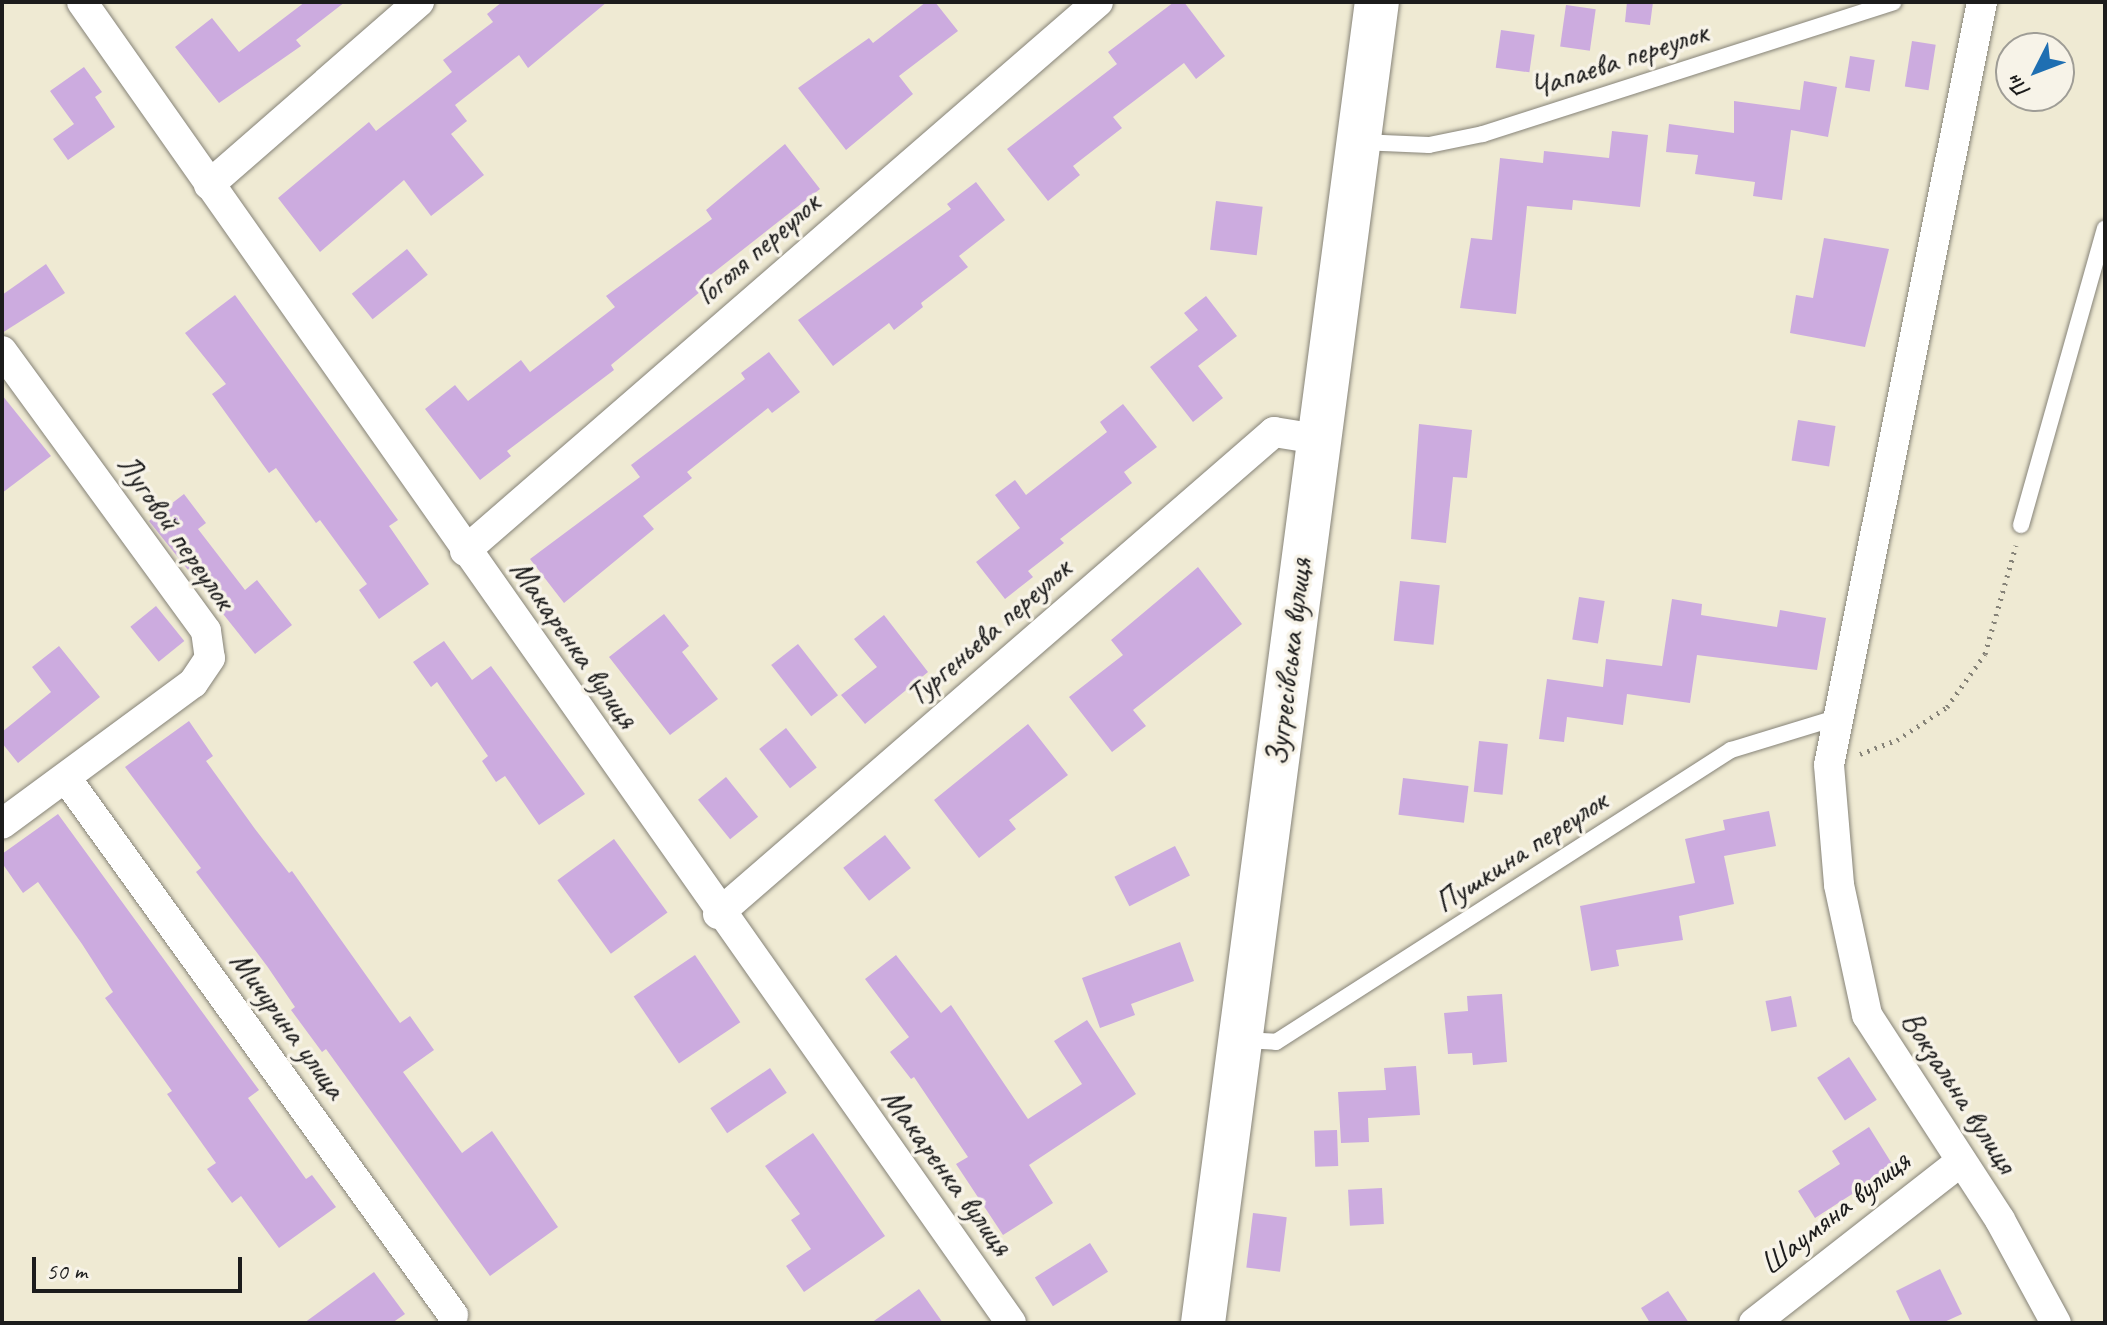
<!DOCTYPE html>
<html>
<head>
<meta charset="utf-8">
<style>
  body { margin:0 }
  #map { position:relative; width:2107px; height:1325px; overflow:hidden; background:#efead3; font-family:Caveat,sans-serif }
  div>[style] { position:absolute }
  .building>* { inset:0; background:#ccabdf; transform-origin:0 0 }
  .path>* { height:5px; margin-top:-2.5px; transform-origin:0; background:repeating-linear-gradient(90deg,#868378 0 2px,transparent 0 8px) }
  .roads { filter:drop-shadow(0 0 2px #868378) drop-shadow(0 0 2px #868378) }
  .lane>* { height:16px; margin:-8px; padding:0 8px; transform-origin:8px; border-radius:8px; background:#fff }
  .street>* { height:30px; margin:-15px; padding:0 15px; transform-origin:15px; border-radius:15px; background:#fff }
  .secondary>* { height:44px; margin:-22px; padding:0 22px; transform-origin:22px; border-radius:22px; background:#fff }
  span { translate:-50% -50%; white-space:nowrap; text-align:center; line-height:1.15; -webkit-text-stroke:7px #f7f3e8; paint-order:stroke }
  .street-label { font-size:32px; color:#1c1c1c }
  .frame { position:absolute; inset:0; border:4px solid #1c1c1c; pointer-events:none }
  .north { position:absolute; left:1995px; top:32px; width:80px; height:80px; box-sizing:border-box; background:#f7f3e8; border:2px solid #9f9d96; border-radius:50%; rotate:228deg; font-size:22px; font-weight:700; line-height:32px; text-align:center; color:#1c1c1c }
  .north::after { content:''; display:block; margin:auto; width:28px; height:36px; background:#1f6fb2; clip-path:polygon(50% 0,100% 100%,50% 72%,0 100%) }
  .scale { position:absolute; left:32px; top:1257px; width:210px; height:36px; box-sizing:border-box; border:4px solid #1c1c1c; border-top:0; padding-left:10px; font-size:24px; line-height:28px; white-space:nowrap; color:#1c1c1c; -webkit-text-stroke:6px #f7f3e8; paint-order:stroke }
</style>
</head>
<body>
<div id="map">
  <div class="building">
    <i style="clip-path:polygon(305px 2px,345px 2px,296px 40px,301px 46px,219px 103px,175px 47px,212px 18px,239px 52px)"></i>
    <i style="clip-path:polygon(502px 2px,607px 2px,528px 68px,519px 55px,455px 105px,467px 121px,451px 134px,484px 175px,431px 216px,404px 180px,320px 252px,278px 198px,369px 122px,376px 131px,452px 72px,443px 60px,493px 22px,487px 14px)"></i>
    <i style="clip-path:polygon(926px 2px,935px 2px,958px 31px,899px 76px,913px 94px,846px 150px,798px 88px,869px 38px,873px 43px)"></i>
    <i style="clip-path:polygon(1174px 2px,1184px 2px,1225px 56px,1196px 79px,1184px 63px,1113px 117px,1122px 128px,1073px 166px,1080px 175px,1048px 201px,1007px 149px,1117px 64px,1108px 52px)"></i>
    <i style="clip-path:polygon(1627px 2px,1653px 2px,1650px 25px,1625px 22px)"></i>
    <i style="left:1566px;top:5px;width:30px;height:42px;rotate:8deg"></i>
    <i style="left:1501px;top:30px;width:34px;height:38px;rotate:8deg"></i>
    <i style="left:1912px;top:41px;width:24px;height:46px;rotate:9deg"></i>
    <i style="left:1850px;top:56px;width:25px;height:32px;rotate:9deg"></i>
    <i style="clip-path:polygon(84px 67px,102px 92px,95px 97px,115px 127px,68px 160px,53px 139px,74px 124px,50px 91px)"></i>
    <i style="clip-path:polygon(1804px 81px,1837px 87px,1828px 137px,1791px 130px,1782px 200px,1753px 196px,1755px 182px,1695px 174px,1698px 155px,1666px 152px,1669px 124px,1734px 133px,1734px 101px,1800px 110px)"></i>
    <i style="clip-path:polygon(1612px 131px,1648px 135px,1640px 207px,1573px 200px,1572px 210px,1527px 206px,1516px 314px,1460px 308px,1471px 238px,1492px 240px,1500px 158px,1543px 163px,1544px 151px,1609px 158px)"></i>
    <i style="clip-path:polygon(785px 144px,820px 189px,708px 277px,712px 282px,611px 365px,614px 370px,507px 451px,511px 456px,480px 480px,425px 409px,455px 385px,468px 401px,521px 360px,530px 372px,615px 307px,606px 296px,712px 219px,706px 210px)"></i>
    <i style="clip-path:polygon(976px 182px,1005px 220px,959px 256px,968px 267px,921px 303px,923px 307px,894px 330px,889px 323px,833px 366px,798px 320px,951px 209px,947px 204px)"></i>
    <i style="left:1216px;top:201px;width:47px;height:49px;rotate:7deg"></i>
    <i style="clip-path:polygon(1824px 238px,1889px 249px,1865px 347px,1790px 333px,1796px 295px,1813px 298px)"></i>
    <i style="left:407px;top:249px;width:33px;height:71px;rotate:51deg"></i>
    <i style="clip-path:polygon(46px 264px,65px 293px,2px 333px,2px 295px)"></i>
    <i style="clip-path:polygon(235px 295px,398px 520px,389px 526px,429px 584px,379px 619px,359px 590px,367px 584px,320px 520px,316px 523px,276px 468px,269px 473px,212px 394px,226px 384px,185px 333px)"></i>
    <i style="clip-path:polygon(1206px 296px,1237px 336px,1198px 366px,1223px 398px,1193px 422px,1150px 367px,1198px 330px,1184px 313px)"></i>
    <i style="clip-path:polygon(769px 352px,800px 392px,772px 413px,768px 408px,687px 472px,692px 478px,643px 516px,654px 529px,564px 603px,530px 559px,640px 477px,631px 465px,745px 379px,741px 373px)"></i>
    <i style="clip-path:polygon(2px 395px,51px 456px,2px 493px)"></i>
    <i style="clip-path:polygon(1123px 404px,1157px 447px,1124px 472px,1132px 483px,1060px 539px,1064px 543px,1028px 571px,1033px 577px,1005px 599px,976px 562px,1020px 528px,995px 495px,1015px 480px,1026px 495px,1107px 432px,1100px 422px)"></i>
    <i style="left:1798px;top:420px;width:38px;height:41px;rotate:9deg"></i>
    <i style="clip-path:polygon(1419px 424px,1472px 430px,1467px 478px,1453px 477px,1446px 543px,1411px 539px)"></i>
    <i style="clip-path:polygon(184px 494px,206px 523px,198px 529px,245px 590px,257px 580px,292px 625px,255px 654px,149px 521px)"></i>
    <i style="clip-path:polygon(1198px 567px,1242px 624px,1133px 710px,1146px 726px,1112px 752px,1069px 697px,1123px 655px,1111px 640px)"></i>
    <i style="left:1400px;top:581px;width:40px;height:60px;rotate:6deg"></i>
    <i style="left:1579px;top:597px;width:26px;height:43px;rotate:9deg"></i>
    <i style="clip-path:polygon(1672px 599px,1702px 604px,1701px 615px,1777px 627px,1780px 610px,1826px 618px,1817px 670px,1697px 655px,1690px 703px,1627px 694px,1623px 725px,1567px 717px,1564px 742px,1539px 739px,1547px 679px,1603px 687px,1606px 659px,1662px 666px)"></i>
    <i style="left:156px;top:606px;width:45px;height:33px;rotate:51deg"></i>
    <i style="clip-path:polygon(664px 614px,689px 646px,682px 652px,718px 699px,670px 735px,609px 657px)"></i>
    <i style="clip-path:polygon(884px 615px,928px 672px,865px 724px,841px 695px,877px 667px,854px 639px)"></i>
    <i style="clip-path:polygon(444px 641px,472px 680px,491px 666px,585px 794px,539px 825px,505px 776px,496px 782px,482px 761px,488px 756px,437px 682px,431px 687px,413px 662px)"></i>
    <i style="left:798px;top:644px;width:65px;height:34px;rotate:52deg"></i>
    <i style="clip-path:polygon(59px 646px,100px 697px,18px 763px,2px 743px,2px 732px,51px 692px,32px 667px)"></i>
    <i style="clip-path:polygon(189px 721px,213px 756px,206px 761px,255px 829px,289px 873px,292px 871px,400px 1023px,410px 1016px,434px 1050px,403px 1072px,462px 1153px,492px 1131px,558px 1227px,490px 1276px,326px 1049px,322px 1052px,291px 1010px,295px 1007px,267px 966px,196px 872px,201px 868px,125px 767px)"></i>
    <i style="clip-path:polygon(1028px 724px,1068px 775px,1009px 820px,1016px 829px,979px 858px,934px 800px)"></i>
    <i style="left:786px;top:728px;width:50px;height:34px;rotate:52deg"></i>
    <i style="left:1479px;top:741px;width:29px;height:51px;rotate:6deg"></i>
    <i style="left:726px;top:777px;width:51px;height:36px;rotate:51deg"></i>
    <i style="left:1403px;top:778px;width:66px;height:37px;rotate:7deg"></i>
    <i style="clip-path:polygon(1769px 811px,1776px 846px,1724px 856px,1734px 904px,1679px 916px,1683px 940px,1616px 950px,1619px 966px,1591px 971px,1580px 906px,1695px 883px,1685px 839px,1725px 830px,1723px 820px)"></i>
    <i style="clip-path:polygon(58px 814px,259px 1090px,248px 1098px,306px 1179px,312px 1175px,336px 1207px,279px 1248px,241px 1196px,232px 1203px,207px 1169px,216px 1163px,167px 1094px,172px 1091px,105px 998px,113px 992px,82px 944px,38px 882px,23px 893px,2px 863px,2px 854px)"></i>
    <i style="left:885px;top:835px;width:42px;height:53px;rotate:52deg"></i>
    <i style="left:614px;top:839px;width:91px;height:70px;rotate:54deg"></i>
    <i style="left:1175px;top:846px;width:33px;height:68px;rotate:63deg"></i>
    <i style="clip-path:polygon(1180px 942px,1194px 981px,1131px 1004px,1135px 1015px,1100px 1028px,1082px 978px)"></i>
    <i style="left:695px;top:955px;width:81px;height:74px;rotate:56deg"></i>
    <i style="clip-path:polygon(896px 955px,941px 1013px,951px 1005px,1028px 1119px,1082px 1084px,1054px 1041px,1087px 1020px,1136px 1094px,1029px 1165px,1053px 1203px,1003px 1235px,956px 1164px,968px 1157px,914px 1077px,911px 1079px,890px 1052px,909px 1037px,865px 979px)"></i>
    <i style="clip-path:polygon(1502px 994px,1507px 1062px,1473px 1065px,1472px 1053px,1448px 1054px,1444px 1013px,1468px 1011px,1467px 996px)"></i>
    <i style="left:1791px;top:996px;width:31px;height:26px;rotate:79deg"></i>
    <i style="left:1849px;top:1057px;width:51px;height:38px;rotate:57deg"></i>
    <i style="clip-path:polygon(1416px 1066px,1420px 1115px,1368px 1118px,1369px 1142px,1341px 1143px,1338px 1092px,1386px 1090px,1384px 1068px)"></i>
    <i style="left:770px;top:1068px;width:30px;height:72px;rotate:56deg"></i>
    <i style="clip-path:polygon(1869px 1127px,1894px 1167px,1815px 1218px,1798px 1191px,1840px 1164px,1832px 1151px)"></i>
    <i style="left:1337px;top:1130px;width:36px;height:23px;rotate:88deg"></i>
    <i style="clip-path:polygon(813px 1133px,885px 1236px,804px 1292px,786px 1266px,811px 1249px,791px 1220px,800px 1214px,765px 1166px)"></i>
    <i style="left:1382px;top:1188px;width:36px;height:34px;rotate:87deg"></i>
    <i style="left:1253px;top:1213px;width:34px;height:55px;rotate:7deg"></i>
    <i style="left:1090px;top:1243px;width:34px;height:65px;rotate:58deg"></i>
    <i style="clip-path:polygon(1940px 1269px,1962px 1314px,1942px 1323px,1911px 1323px,1896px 1291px)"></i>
    <i style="clip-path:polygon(374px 1272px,405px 1314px,392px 1323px,304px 1323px)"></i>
    <i style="clip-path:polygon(919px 1289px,943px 1323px,871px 1323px)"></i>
    <i style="clip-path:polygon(1668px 1291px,1689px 1323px,1650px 1323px,1641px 1308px)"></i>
  </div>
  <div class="path">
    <i style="left:1860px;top:754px;width:40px;rotate:-21deg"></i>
    <i style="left:1897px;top:740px;width:60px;rotate:-33.4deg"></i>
    <i style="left:1947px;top:707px;width:65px;rotate:-54.4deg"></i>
    <i style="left:1985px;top:654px;width:113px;rotate:-74.1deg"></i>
  </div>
  <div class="roads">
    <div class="lane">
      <i style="left:1360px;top:142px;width:69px;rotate:2.5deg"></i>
      <i style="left:1429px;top:145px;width:55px;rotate:-11.5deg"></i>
      <i style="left:1483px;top:134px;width:431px;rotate:-17.8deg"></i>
      <i style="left:2021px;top:525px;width:308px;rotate:-74.2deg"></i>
      <i style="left:1243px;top:1040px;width:33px;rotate:3deg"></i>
      <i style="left:1276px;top:1042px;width:541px;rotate:-32.69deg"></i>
      <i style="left:1731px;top:750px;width:113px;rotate:-17deg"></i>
    </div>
    <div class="street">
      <i style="left:82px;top:2px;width:1615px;rotate:54.88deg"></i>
      <i style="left:1982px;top:2px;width:778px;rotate:101.34deg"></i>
      <i style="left:1829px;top:765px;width:120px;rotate:85.2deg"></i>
      <i style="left:1839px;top:885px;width:133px;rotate:77.8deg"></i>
      <i style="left:1867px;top:1015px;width:244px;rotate:57deg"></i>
      <i style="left:2000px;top:1220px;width:117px;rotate:61.5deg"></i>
      <i style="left:209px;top:185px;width:279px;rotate:-41.1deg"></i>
      <i style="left:2px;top:351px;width:346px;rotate:53.9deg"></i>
      <i style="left:206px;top:631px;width:27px;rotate:82deg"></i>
      <i style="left:210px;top:658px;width:30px;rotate:124deg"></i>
      <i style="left:193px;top:683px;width:237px;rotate:143.6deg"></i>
      <i style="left:465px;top:551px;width:838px;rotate:-40.94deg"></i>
      <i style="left:66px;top:778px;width:662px;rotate:54.22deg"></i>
      <i style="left:718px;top:914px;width:736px;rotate:-40.92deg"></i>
      <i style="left:1274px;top:432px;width:44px;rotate:9.2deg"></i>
      <i style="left:1754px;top:1323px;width:263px;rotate:-38deg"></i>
    </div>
    <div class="secondary">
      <i style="left:1203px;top:1323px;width:1332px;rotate:-82.5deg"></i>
    </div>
  </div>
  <div class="street-label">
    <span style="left:1619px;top:60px;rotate:-18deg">Чапаева переулок</span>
    <span style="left:758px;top:249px;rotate:-41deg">Гоголя переулок</span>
    <span style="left:176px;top:532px;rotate:55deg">Луговой переулок</span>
    <span style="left:989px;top:632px;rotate:-41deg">Тургеньева переулок</span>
    <span style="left:574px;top:644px;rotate:55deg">Макаренка вулиця</span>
    <span style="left:1289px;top:662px;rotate:-83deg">Зугресівська вулиця</span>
    <span style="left:1521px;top:852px;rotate:-33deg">Пушкина переулок</span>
    <span style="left:288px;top:1025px;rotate:54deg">Мичурина улица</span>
    <span style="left:1959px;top:1092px;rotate:57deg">Вокзальна вулиця</span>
    <span style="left:947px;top:1172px;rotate:54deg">Макаренка вулиця</span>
    <span style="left:1835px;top:1213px;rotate:-38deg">Шаумяна вулиця</span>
  </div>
  <div class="frame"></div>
  <div class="north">Пн</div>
  <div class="scale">50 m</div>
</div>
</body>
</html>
